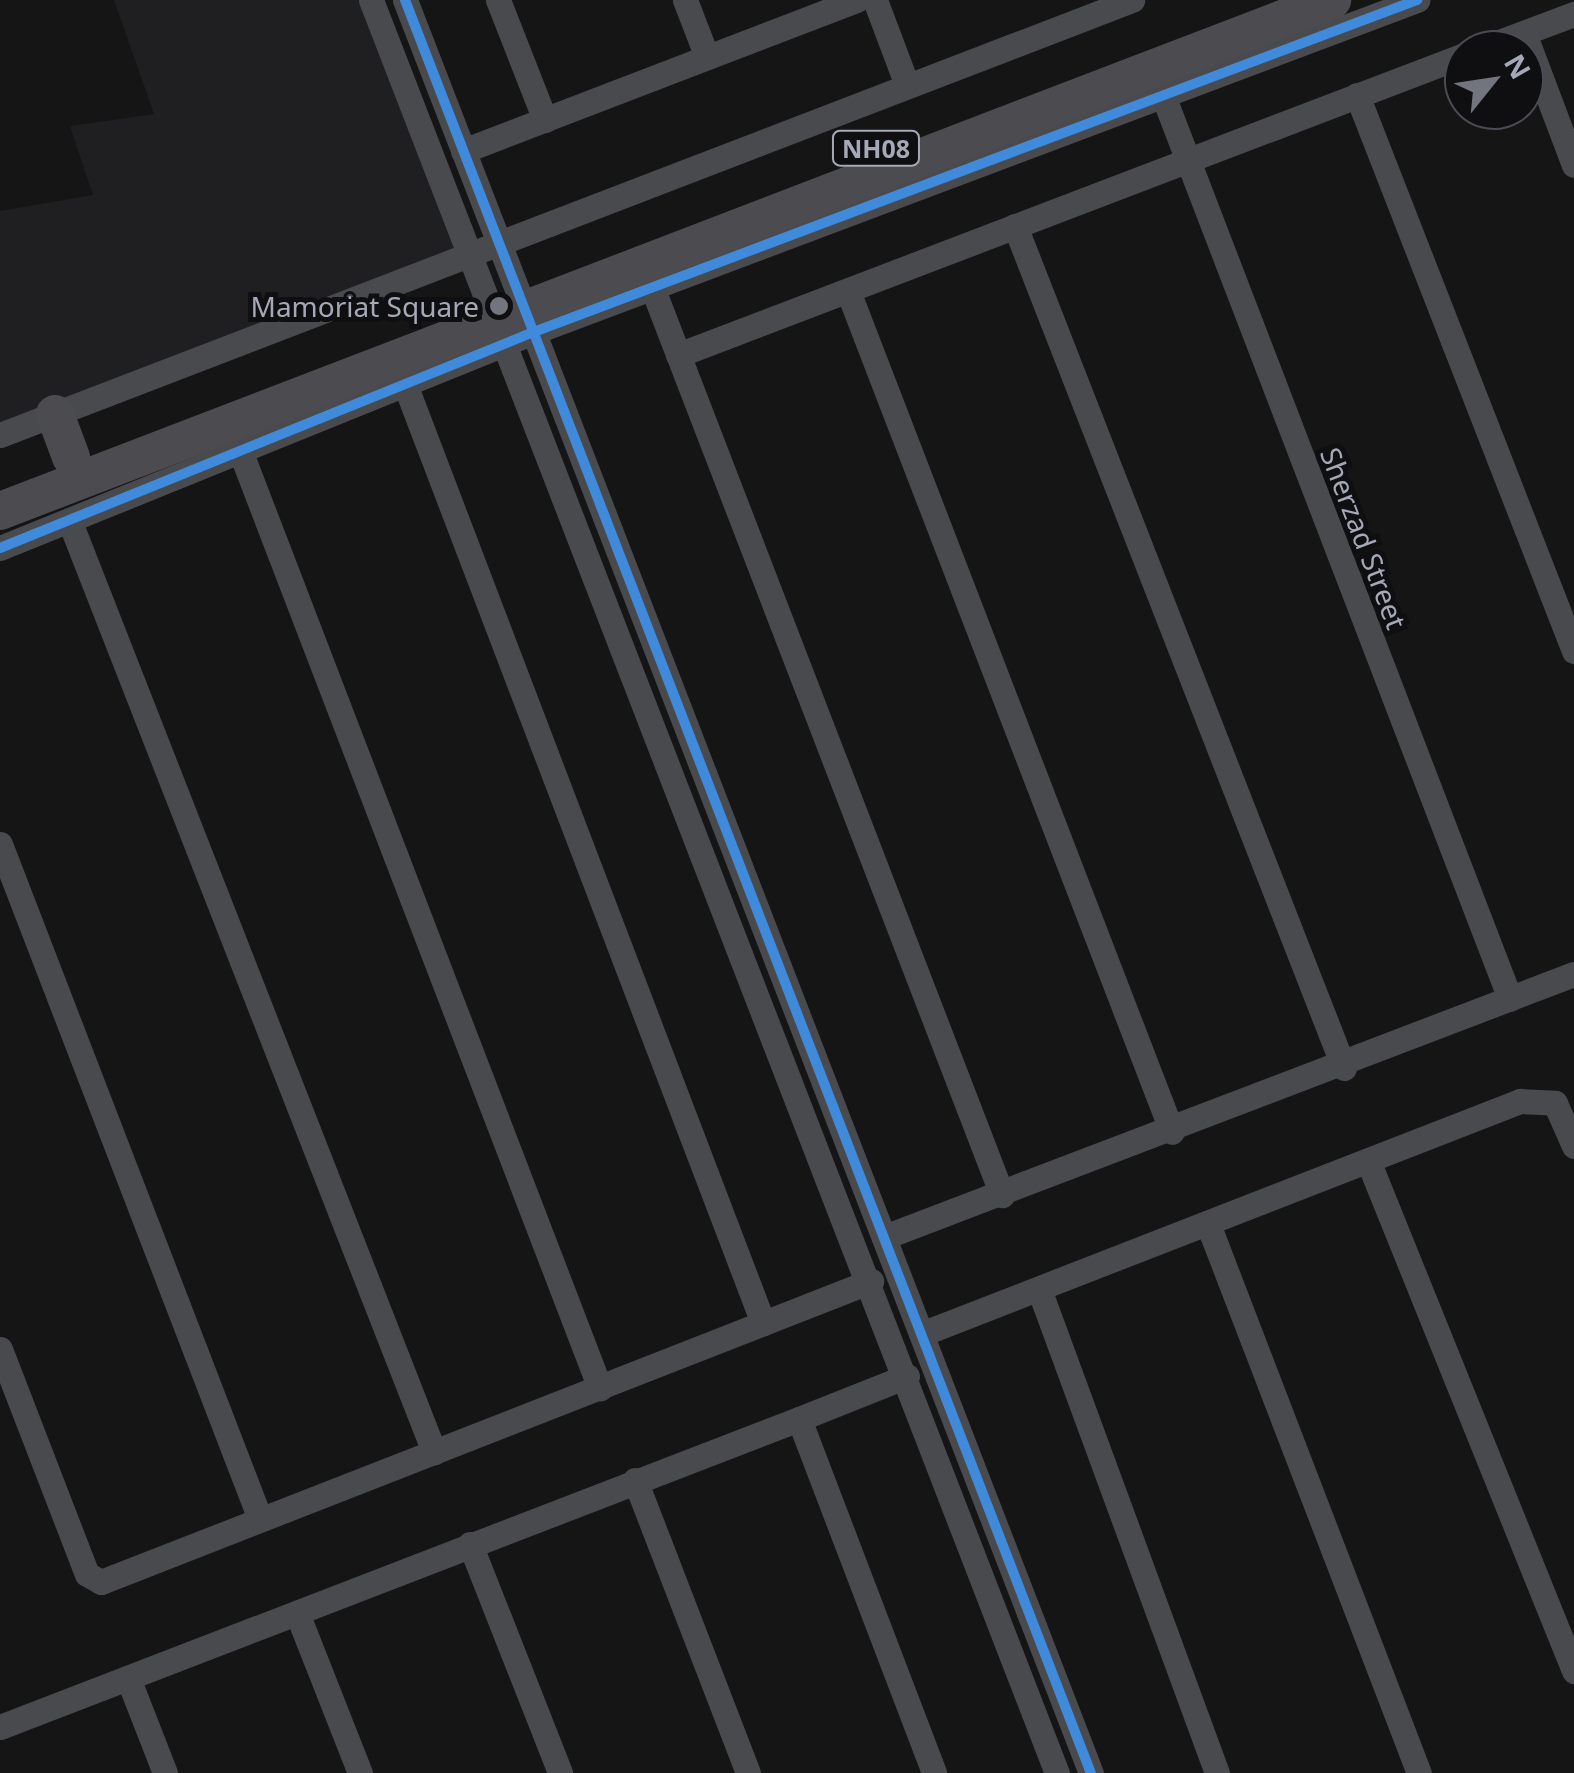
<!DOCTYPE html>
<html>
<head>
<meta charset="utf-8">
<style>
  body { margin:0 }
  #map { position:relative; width:1574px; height:1773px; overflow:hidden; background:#151515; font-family:"Noto Sans",sans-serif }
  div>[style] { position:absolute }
  .built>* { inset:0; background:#1f1f21 }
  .minor>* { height:25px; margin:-12.5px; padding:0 12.5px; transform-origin:12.5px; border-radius:12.5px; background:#494a4e }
  .highway>* { height:38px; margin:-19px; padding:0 19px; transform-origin:19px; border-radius:19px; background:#4c4c50 }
  .cycleway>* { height:10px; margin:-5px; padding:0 5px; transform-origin:5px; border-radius:5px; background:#408adc }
  .dots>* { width:28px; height:28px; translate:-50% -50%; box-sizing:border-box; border:5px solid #0f0f11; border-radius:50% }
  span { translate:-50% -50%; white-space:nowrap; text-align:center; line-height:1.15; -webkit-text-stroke:10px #0f0f11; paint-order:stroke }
  .shield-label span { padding:2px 8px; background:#0f0f11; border:2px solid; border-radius:8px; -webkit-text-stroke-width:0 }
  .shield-label { font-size:25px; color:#a5a8b7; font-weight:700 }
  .poi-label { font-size:28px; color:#a5a8b7 }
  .right { translate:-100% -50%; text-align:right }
  .street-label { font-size:28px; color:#a5a8b7 }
  .north { position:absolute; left:1444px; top:30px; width:100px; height:100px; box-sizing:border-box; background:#0f0f11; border:2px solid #4b4c53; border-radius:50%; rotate:60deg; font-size:28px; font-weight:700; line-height:40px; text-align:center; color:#a5a8b7 }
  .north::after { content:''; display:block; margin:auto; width:35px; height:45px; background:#73757e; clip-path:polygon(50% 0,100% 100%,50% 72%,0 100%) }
</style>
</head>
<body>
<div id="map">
  <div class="built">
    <i style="clip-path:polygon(114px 0,371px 0,471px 254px,0 435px,0 211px,93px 195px,70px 126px,154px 114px)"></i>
  </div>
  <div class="minor">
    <i style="left:371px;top:0;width:1901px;rotate:68.85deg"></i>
    <i style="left:405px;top:0;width:1901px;rotate:68.85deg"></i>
    <i style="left:498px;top:0;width:129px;rotate:68.6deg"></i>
    <i style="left:685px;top:0;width:61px;rotate:68.9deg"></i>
    <i style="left:875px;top:0;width:91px;rotate:69.4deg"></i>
    <i style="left:1524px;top:33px;width:141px;rotate:69.3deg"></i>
    <i style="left:1478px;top:50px;width:103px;rotate:-20.6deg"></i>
    <i style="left:1357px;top:95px;width:597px;rotate:68.68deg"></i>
    <i style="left:1164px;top:98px;width:965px;rotate:68.99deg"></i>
    <i style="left:463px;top:151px;width:422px;rotate:-21deg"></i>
    <i style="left:1015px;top:226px;width:904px;rotate:68.66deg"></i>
    <i style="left:848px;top:291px;width:901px;rotate:68.93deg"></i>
    <i style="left:654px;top:292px;width:968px;rotate:68.92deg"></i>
    <i style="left:678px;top:355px;width:841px;rotate:-20.89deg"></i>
    <i style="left:406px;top:387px;width:1002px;rotate:69.12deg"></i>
    <i style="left:0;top:435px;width:1213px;rotate:-21.02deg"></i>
    <i style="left:241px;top:453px;width:1002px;rotate:69deg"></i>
    <i style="left:70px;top:522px;width:999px;rotate:68.62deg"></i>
    <i style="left:0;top:548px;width:573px;rotate:-22.04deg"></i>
    <i style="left:531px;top:333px;width:947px;rotate:-20.6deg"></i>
    <i style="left:0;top:844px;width:723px;rotate:68.93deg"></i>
    <i style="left:1369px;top:1163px;width:548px;rotate:68.02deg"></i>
    <i style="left:1208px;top:1224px;width:588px;rotate:68.98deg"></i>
    <i style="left:887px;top:1236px;width:735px;rotate:-20.88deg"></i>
    <i style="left:1039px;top:1289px;width:516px;rotate:69.81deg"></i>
    <i style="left:924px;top:1333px;width:640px;rotate:-21.27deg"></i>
    <i style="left:1520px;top:1101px;width:35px;rotate:3deg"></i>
    <i style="left:1555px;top:1103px;width:47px;rotate:66.2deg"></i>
    <i style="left:0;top:1349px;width:241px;rotate:68.9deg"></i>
    <i style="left:87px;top:1574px;width:16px;rotate:30deg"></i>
    <i style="left:101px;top:1582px;width:827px;rotate:-21.35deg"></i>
    <i style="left:907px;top:1376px;width:116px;rotate:158.3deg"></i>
    <i style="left:799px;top:1419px;width:379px;rotate:69.1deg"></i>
    <i style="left:635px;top:1480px;width:314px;rotate:68.9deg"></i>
    <i style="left:470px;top:1544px;width:246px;rotate:68.5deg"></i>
    <i style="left:297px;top:1613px;width:172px;rotate:68.5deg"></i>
    <i style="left:128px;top:1678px;width:102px;rotate:68.7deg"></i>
    <i style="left:0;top:1727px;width:856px;rotate:-21.08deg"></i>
  </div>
  <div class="highway">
    <i style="left:55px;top:414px;width:46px;rotate:69.6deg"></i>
    <i style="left:0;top:511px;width:1427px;rotate:-20.99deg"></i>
  </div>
  <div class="cycleway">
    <i style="left:405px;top:0;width:1901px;rotate:68.85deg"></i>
    <i style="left:0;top:548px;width:573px;rotate:-22.04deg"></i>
    <i style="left:531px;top:333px;width:947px;rotate:-20.6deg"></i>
  </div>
  <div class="dots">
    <i style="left:499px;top:306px;background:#73757e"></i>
  </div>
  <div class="shield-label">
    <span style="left:876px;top:148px">NH08</span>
  </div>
  <div class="poi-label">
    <span class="right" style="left:479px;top:306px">Mamoriat Square</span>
  </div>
  <div class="street-label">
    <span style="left:1364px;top:538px;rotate:69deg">Sherzad Street</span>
  </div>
  <div class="north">N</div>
</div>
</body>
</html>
